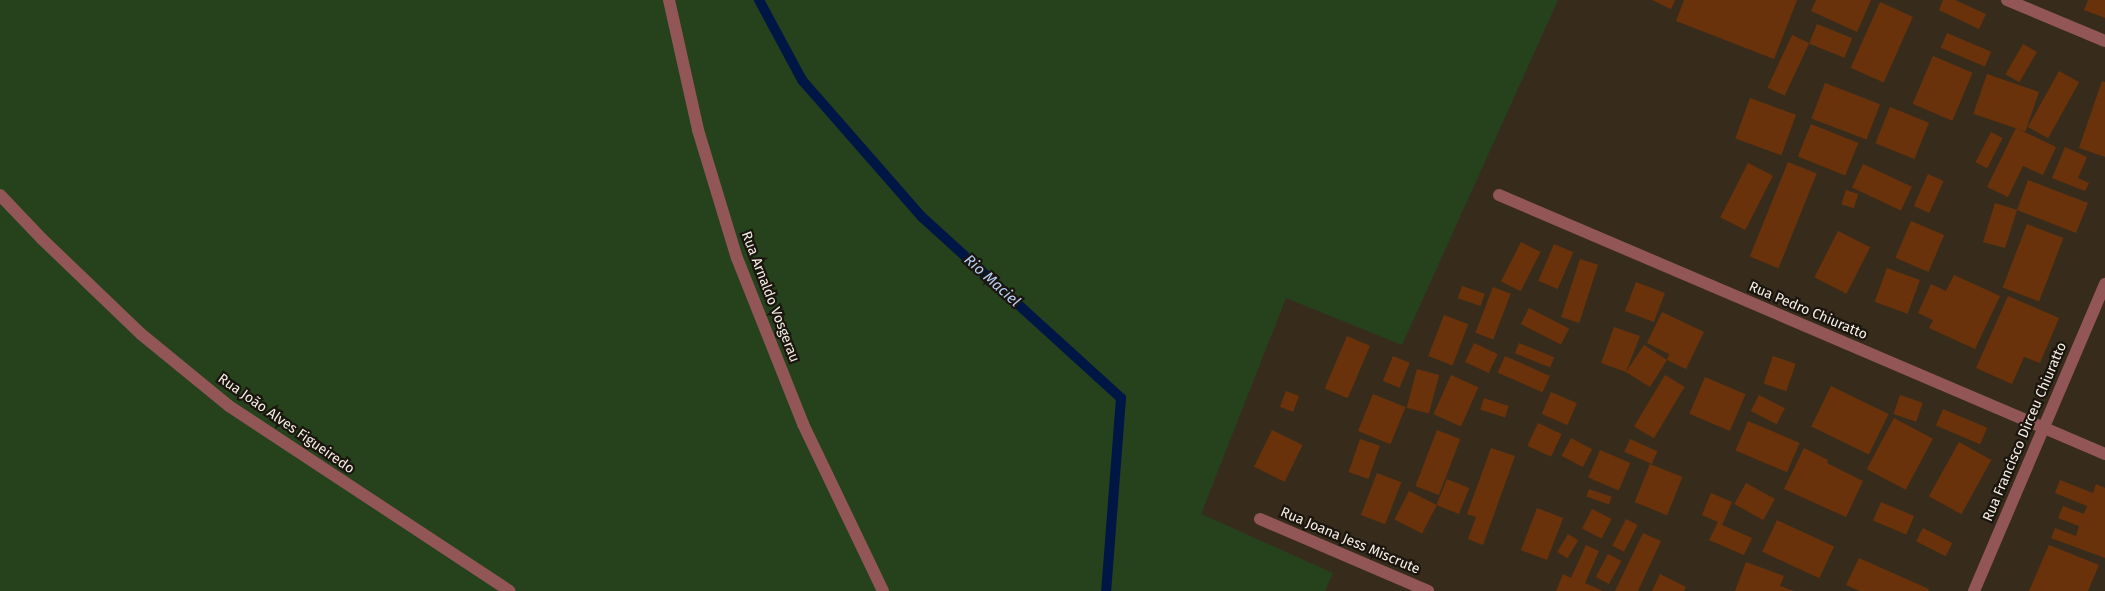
<!DOCTYPE html>
<html>
<head>
<meta charset="utf-8">
<style>
  body { margin:0 }
  #map { position:relative; width:2105px; height:591px; overflow:hidden; background:#372c1b; font-family:"Fira Sans",sans-serif }
  div>[style] { position:absolute }
  .green>* { inset:0; background:#26421d }
  .stream>* { height:10px; margin:-5px; padding:0 5px; transform-origin:5px; border-radius:5px; background:#001746 }
  .building>* { inset:0; background:#6a320b; transform-origin:0 0 }
  .minor>* { height:12px; margin:-6px; padding:0 6px; transform-origin:6px; border-radius:6px; background:#925657 }
  .tertiary>* { height:12px; margin:-6px; padding:0 6px; transform-origin:6px; border-radius:6px; background:#925657 }
  span { translate:-50% -50%; white-space:nowrap; text-align:center; line-height:1.15; -webkit-text-stroke:4.5px #1a150e; paint-order:stroke }
  .street-label { font-size:14px; color:#f6efe4 }
  .water-label { font-size:15px; color:#b7cff5; font-style:italic }
</style>
</head>
<body>
<div id="map">
  <div class="green">
    <i style="clip-path:polygon(0 0,1558px 0,1402px 345px,1286px 298px,1201px 514px,1333px 573px,1325px 591px,0 591px)"></i>
  </div>
  <div class="stream">
    <i style="left:759px;top:0;width:91px;rotate:61.7deg"></i>
    <i style="left:802px;top:80px;width:182px;rotate:48.8deg"></i>
    <i style="left:922px;top:217px;width:269px;rotate:42.3deg"></i>
    <i style="left:1121px;top:398px;width:194px;rotate:94.4deg"></i>
  </div>
  <div class="building">
    <i style="clip-path:polygon(1652px 0,1675px 0,1671px 9px)"></i>
    <i style="clip-path:polygon(1684px 0,1797px 0,1774px 59px,1676px 21px)"></i>
    <i style="clip-path:polygon(1816px 0,1871px 0,1857px 32px,1811px 11px)"></i>
    <i style="clip-path:polygon(1943px 0,1955px 0,1986px 14px,1979px 29px,1939px 10px)"></i>
    <i style="clip-path:polygon(2088px 0,2105px 0,2105px 18px,2084px 10px)"></i>
    <i style="left:1880px;top:2px;width:36px;height:72px;rotate:24deg"></i>
    <i style="left:1817px;top:24px;width:38px;height:21px;rotate:22deg"></i>
    <i style="left:1947px;top:33px;width:48px;height:16px;rotate:23deg"></i>
    <i style="left:1792px;top:35px;width:19px;height:58px;rotate:25deg"></i>
    <i style="left:2023px;top:44px;width:16px;height:35px;rotate:30deg"></i>
    <i style="left:1933px;top:56px;width:43px;height:52px;rotate:23deg"></i>
    <i style="left:2059px;top:71px;width:23px;height:64px;rotate:29deg"></i>
    <i style="left:1987px;top:74px;width:55px;height:42px;rotate:19deg"></i>
    <i style="clip-path:polygon(2102px 81px,2105px 82px,2105px 157px,2079px 148px)"></i>
    <i style="left:1825px;top:83px;width:59px;height:38px;rotate:21deg"></i>
    <i style="left:1750px;top:98px;width:49px;height:43px;rotate:20deg"></i>
    <i style="left:1890px;top:107px;width:42px;height:39px;rotate:22deg"></i>
    <i style="left:1811px;top:124px;width:51px;height:35px;rotate:22deg"></i>
    <i style="clip-path:polygon(2016px 128px,2056px 147px,2043px 175px,2023px 166px,2008px 197px,1987px 187px)"></i>
    <i style="left:1991px;top:132px;width:13px;height:34px;rotate:27deg"></i>
    <i style="clip-path:polygon(2065px 147px,2087px 157px,2078px 178px,2089px 183px,2085px 191px,2052px 178px)"></i>
    <i style="left:1788px;top:162px;width:31px;height:102px;rotate:22deg"></i>
    <i style="left:1748px;top:163px;width:28px;height:61px;rotate:27deg"></i>
    <i style="left:1863px;top:164px;width:54px;height:26px;rotate:25deg"></i>
    <i style="left:1928px;top:174px;width:17px;height:35px;rotate:24deg"></i>
    <i style="clip-path:polygon(2028px 180px,2088px 203px,2076px 233px,2017px 210px,2005px 248px,1983px 242px,1995px 203px,2017px 210px)"></i>
    <i style="left:1846px;top:190px;width:13px;height:15px;rotate:18deg"></i>
    <i style="left:1911px;top:221px;width:36px;height:40px;rotate:23deg"></i>
    <i style="left:2027px;top:224px;width:39px;height:68px;rotate:21deg"></i>
    <i style="left:1838px;top:231px;width:36px;height:52px;rotate:27deg"></i>
    <i style="left:1521px;top:242px;width:22px;height:44px;rotate:27deg"></i>
    <i style="left:1554px;top:244px;width:21px;height:40px;rotate:23deg"></i>
    <i style="left:1580px;top:259px;width:19px;height:61px;rotate:18deg"></i>
    <i style="left:1887px;top:268px;width:35px;height:36px;rotate:20deg"></i>
    <i style="clip-path:polygon(1954px 275px,2000px 296px,1975px 349px,1929px 328px,1933px 320px,1918px 313px,1931px 284px,1946px 291px)"></i>
    <i style="left:1636px;top:282px;width:31px;height:31px;rotate:21deg"></i>
    <i style="left:1462px;top:286px;width:24px;height:13px;rotate:19deg"></i>
    <i style="left:1493px;top:287px;width:19px;height:49px;rotate:21deg"></i>
    <i style="clip-path:polygon(2008px 296px,2059px 318px,2040px 363px,2024px 357px,2012px 384px,1976px 368px)"></i>
    <i style="left:1529px;top:308px;width:45px;height:18px;rotate:27deg"></i>
    <i style="clip-path:polygon(1662px 312px,1704px 332px,1686px 369px,1667px 360px,1669px 354px,1647px 343px)"></i>
    <i style="left:1444px;top:315px;width:26px;height:44px;rotate:21deg"></i>
    <i style="clip-path:polygon(1614px 327px,1640px 336px,1626px 372px,1644px 345px,1667px 360px,1650px 387px,1626px 372px,1601px 363px)"></i>
    <i style="left:1347px;top:336px;width:25px;height:57px;rotate:23deg"></i>
    <i style="left:1474px;top:343px;width:26px;height:21px;rotate:25deg"></i>
    <i style="left:1519px;top:343px;width:38px;height:11px;rotate:22deg"></i>
    <i style="left:1393px;top:356px;width:18px;height:27px;rotate:22deg"></i>
    <i style="left:1505px;top:356px;width:49px;height:18px;rotate:24deg"></i>
    <i style="left:1773px;top:356px;width:24px;height:29px;rotate:19deg"></i>
    <i style="left:1417px;top:369px;width:23px;height:40px;rotate:15deg"></i>
    <i style="left:1451px;top:375px;width:30px;height:43px;rotate:24deg"></i>
    <i style="left:1665px;top:375px;width:23px;height:60px;rotate:31deg"></i>
    <i style="left:1705px;top:377px;width:44px;height:40px;rotate:23deg"></i>
    <i style="left:1831px;top:386px;width:64px;height:45px;rotate:26deg"></i>
    <i style="left:1286px;top:391px;width:14px;height:17px;rotate:21deg"></i>
    <i style="left:1551px;top:392px;width:28px;height:24px;rotate:23deg"></i>
    <i style="left:1373px;top:394px;width:35px;height:40px;rotate:22deg"></i>
    <i style="left:1759px;top:395px;width:29px;height:18px;rotate:27deg"></i>
    <i style="left:1900px;top:395px;width:24px;height:20px;rotate:19deg"></i>
    <i style="left:1484px;top:398px;width:26px;height:12px;rotate:18deg"></i>
    <i style="left:1943px;top:409px;width:48px;height:18px;rotate:23deg"></i>
    <i style="left:1894px;top:418px;width:44px;height:58px;rotate:28deg"></i>
    <i style="left:1748px;top:421px;width:56px;height:32px;rotate:23deg"></i>
    <i style="left:1538px;top:423px;width:26px;height:25px;rotate:25deg"></i>
    <i style="left:1272px;top:430px;width:34px;height:41px;rotate:26deg"></i>
    <i style="left:1437px;top:430px;width:25px;height:60px;rotate:21deg"></i>
    <i style="left:1571px;top:438px;width:24px;height:20px;rotate:28deg"></i>
    <i style="left:1360px;top:439px;width:21px;height:35px;rotate:19deg"></i>
    <i style="left:1630px;top:439px;width:30px;height:14px;rotate:24deg"></i>
    <i style="left:1959px;top:442px;width:37px;height:62px;rotate:29deg"></i>
    <i style="clip-path:polygon(1491px 448px,1515px 456px,1483px 545px,1468px 539px,1476px 517px,1467px 514px)"></i>
    <i style="clip-path:polygon(1804px 448px,1828px 460px,1827px 463px,1863px 481px,1846px 517px,1784px 489px)"></i>
    <i style="left:1600px;top:450px;width:33px;height:30px;rotate:23deg"></i>
    <i style="left:1650px;top:464px;width:35px;height:41px;rotate:22deg"></i>
    <i style="left:1377px;top:473px;width:26px;height:45px;rotate:21deg"></i>
    <i style="left:1447px;top:479px;width:24px;height:28px;rotate:22deg"></i>
    <i style="clip-path:polygon(2060px 480px,2093px 493px,2096px 484px,2105px 488px,2105px 558px,2051px 538px,2055px 528px,2076px 536px,2079px 526px,2058px 518px,2063px 506px,2084px 514px,2087px 506px,2055px 493px)"></i>
    <i style="left:1746px;top:483px;width:33px;height:24px;rotate:29deg"></i>
    <i style="left:1589px;top:489px;width:24px;height:8px;rotate:19deg"></i>
    <i style="left:1409px;top:491px;width:31px;height:32px;rotate:27deg"></i>
    <i style="clip-path:polygon(1711px 493px,1732px 502px,1722px 525px,1752px 538px,1744px 555px,1709px 540px,1718px 522px,1702px 515px)"></i>
    <i style="left:1881px;top:502px;width:36px;height:20px;rotate:23deg"></i>
    <i style="left:1537px;top:508px;width:28px;height:45px;rotate:21deg"></i>
    <i style="left:1592px;top:509px;width:22px;height:22px;rotate:27deg"></i>
    <i style="left:1626px;top:519px;width:13px;height:30px;rotate:27deg"></i>
    <i style="left:1777px;top:520px;width:63px;height:35px;rotate:25deg"></i>
    <i style="left:1923px;top:528px;width:33px;height:15px;rotate:27deg"></i>
    <i style="clip-path:polygon(1643px 533px,1661px 541px,1638px 591px,1615px 591px)"></i>
    <i style="left:1568px;top:534px;width:12px;height:21px;rotate:31deg"></i>
    <i style="clip-path:polygon(1586px 545px,1599px 551px,1585px 583px,1603px 591px,1556px 591px,1563px 574px,1571px 578px)"></i>
    <i style="clip-path:polygon(2049px 545px,2099px 565px,2088px 591px,2029px 591px)"></i>
    <i style="left:1608px;top:554px;width:15px;height:26px;rotate:28deg"></i>
    <i style="clip-path:polygon(1859px 558px,1929px 589px,1928px 591px,1860px 591px,1846px 585px)"></i>
    <i style="clip-path:polygon(1746px 562px,1784px 576px,1780px 586px,1794px 591px,1735px 591px)"></i>
    <i style="clip-path:polygon(1660px 574px,1686px 587px,1684px 591px,1652px 591px)"></i>
  </div>
  <div class="minor">
    <i style="left:2007px;top:0;width:106px;rotate:22.7deg"></i>
    <i style="left:0;top:195px;width:61px;rotate:46.3deg"></i>
    <i style="left:42px;top:239px;width:137px;rotate:43.8deg"></i>
    <i style="left:141px;top:334px;width:114px;rotate:39.3deg"></i>
    <i style="left:229px;top:406px;width:336px;rotate:33.4deg"></i>
    <i style="left:1499px;top:195px;width:659px;rotate:23.14deg"></i>
    <i style="left:1260px;top:519px;width:183px;rotate:23.2deg"></i>
    <i style="left:1974px;top:591px;width:334px;rotate:-66.9deg"></i>
  </div>
  <div class="tertiary">
    <i style="left:669px;top:0;width:133px;rotate:77.4deg"></i>
    <i style="left:698px;top:130px;width:134px;rotate:73.1deg"></i>
    <i style="left:737px;top:258px;width:179px;rotate:68.3deg"></i>
    <i style="left:803px;top:424px;width:185px;rotate:64.4deg"></i>
  </div>
  <div class="street-label">
    <span style="left:770px;top:297px;rotate:69deg">Rua Arnaldo Vosgerau</span>
    <span style="left:1808px;top:311px;rotate:23deg">Rua Pedro Chiuratto</span>
    <span style="left:286px;top:424px;rotate:35deg">Rua João Alves Figueiredo</span>
    <span style="left:2025px;top:432px;rotate:-67deg">Rua Francisco Dirceu Chiuratto</span>
    <span style="left:1350px;top:541px;rotate:23deg">Rua Joana Jess Miscrute</span>
  </div>
  <div class="water-label">
    <span style="left:992px;top:281px;rotate:42deg">Rio Maciel</span>
  </div>
</div>
</body>
</html>
